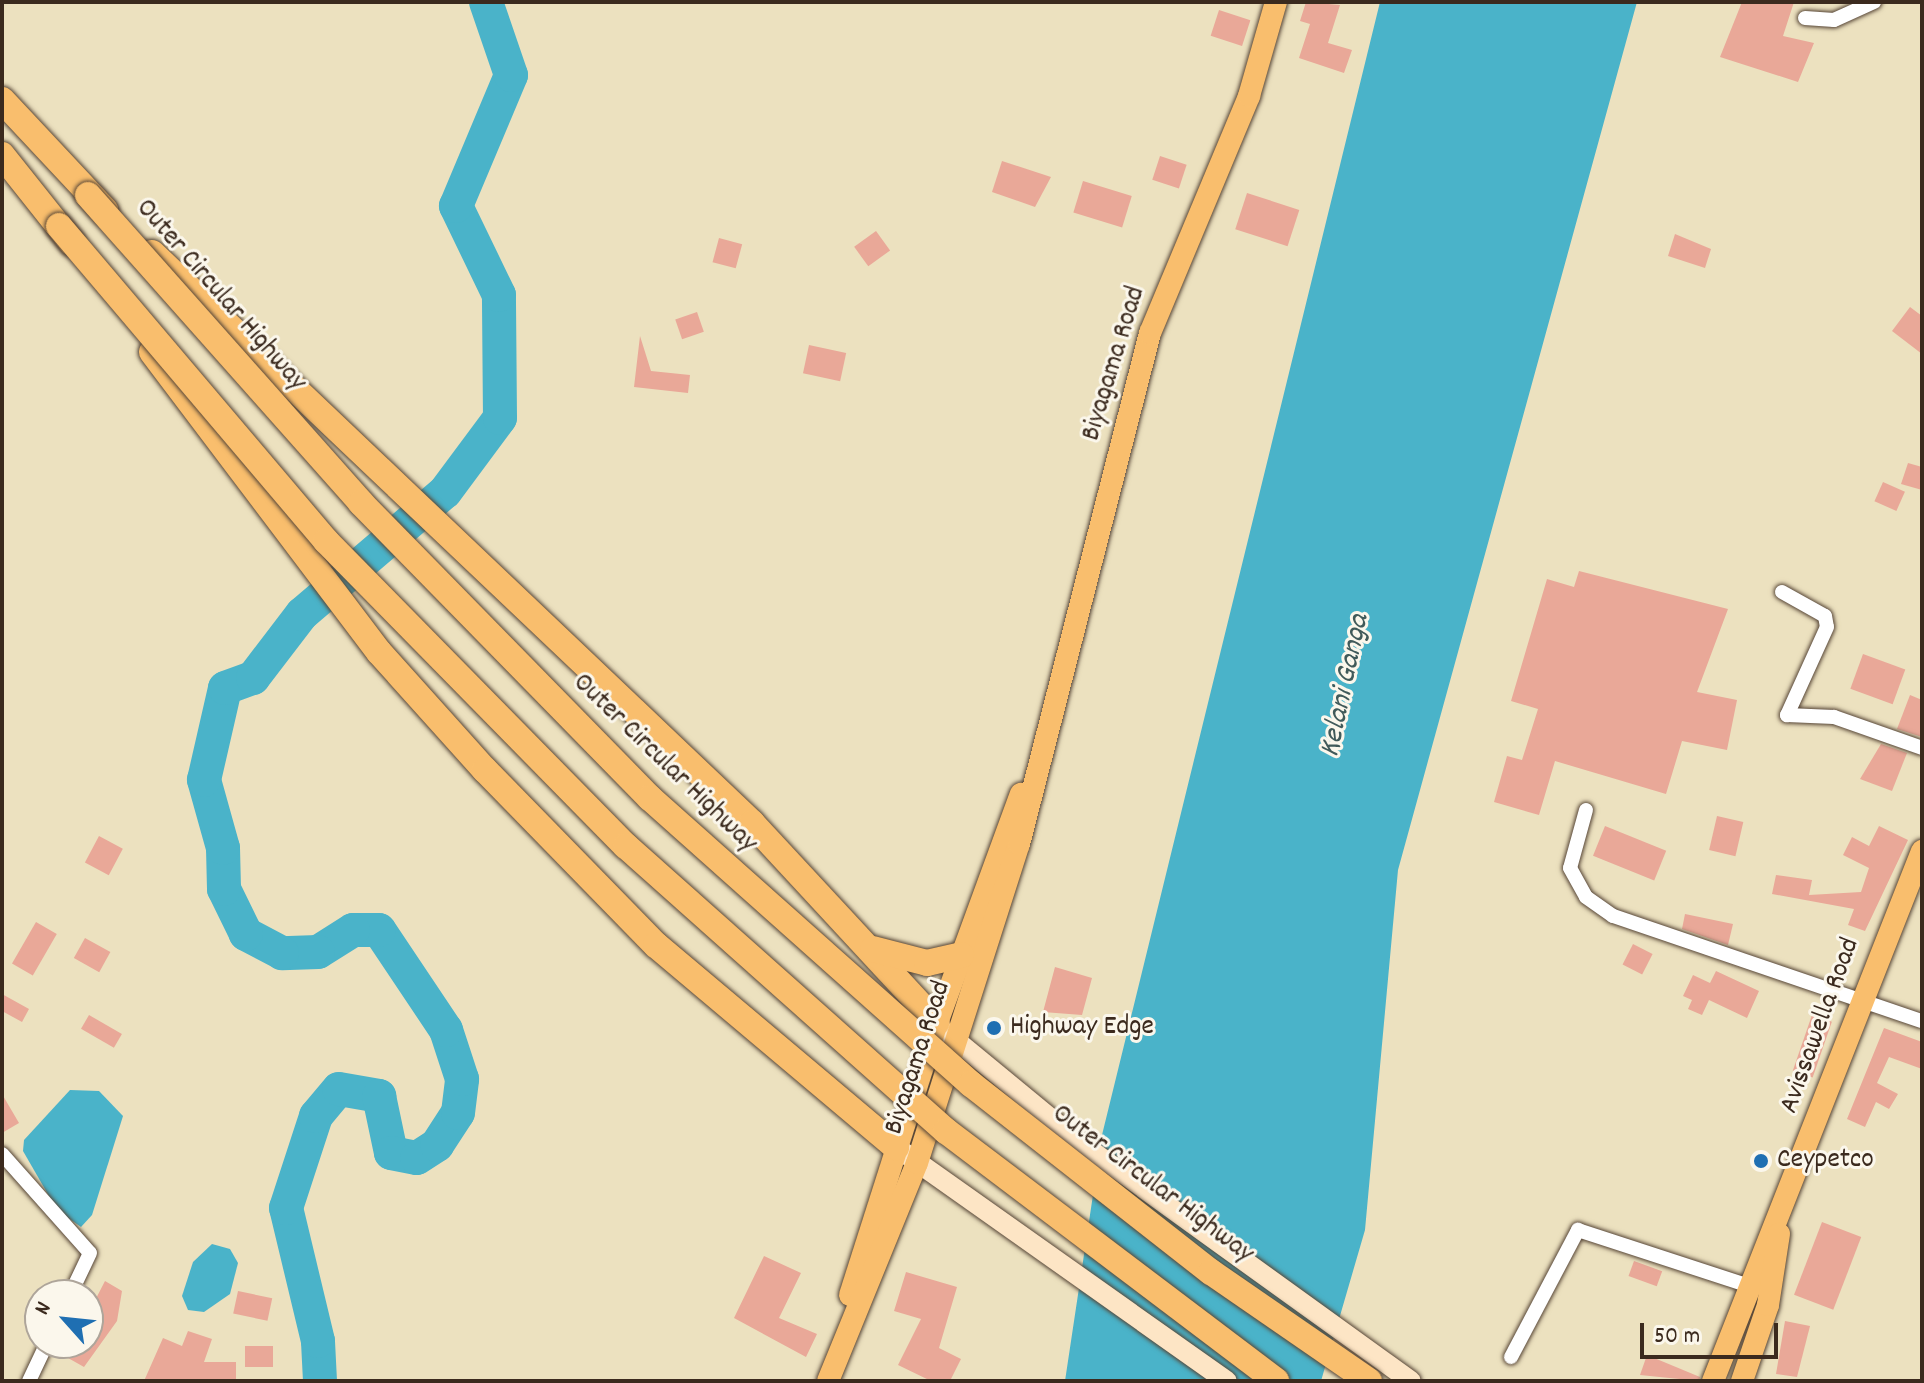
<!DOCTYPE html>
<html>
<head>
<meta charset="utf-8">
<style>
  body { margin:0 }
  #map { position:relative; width:1924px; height:1383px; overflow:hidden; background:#ece1bf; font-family:Dekko,sans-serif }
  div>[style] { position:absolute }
  .water>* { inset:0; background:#4ab3c9 }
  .river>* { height:34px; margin:-17px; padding:0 17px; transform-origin:17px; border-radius:17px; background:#4ab3c9 }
  .building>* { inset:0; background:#e9a898; transform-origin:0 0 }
  .roads { filter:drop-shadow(0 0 2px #564536) drop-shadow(0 0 2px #564536) }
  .street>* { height:14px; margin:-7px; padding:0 7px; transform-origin:7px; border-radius:7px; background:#fff }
  .secondary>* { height:20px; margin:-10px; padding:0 10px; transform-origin:10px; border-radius:10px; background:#fde5c5 }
  .primary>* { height:22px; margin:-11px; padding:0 11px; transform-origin:11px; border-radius:11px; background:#f9be6d }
  .highway>* { height:26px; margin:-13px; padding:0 13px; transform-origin:13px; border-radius:13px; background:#f9be6d }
  .bridges { filter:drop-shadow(0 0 2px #564536) drop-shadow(0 0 2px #564536) }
  .highway-bridge>* { height:26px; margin:-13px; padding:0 13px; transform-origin:13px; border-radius:13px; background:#f9be6d }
  .dots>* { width:22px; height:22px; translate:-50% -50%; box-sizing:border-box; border:4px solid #fbf7ec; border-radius:50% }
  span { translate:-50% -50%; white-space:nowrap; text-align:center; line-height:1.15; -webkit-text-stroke:6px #fbf7ec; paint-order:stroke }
  .street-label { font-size:28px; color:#3b2a1e }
  .poi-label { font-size:28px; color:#3b2a1e }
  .left { translate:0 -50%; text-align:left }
  .water-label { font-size:30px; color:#405a5a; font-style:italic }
  .frame { position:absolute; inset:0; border:4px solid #3b2a1e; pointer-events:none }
  .north { position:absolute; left:24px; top:1279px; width:80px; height:80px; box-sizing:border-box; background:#fbf7ec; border:2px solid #aea59a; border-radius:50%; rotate:297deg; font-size:22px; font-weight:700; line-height:32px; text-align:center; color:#3b2a1e }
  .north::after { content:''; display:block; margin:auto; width:28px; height:36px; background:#1f6fb2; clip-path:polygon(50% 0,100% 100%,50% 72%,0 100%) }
  .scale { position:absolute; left:1640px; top:1323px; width:138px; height:36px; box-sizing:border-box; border:4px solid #3b2a1e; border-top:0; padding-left:10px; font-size:24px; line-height:28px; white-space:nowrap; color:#3b2a1e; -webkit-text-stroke:6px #fbf7ec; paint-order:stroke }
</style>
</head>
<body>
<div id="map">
  <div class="water">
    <i style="clip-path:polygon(1380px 2px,1637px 2px,1398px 870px,1365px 1230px,1321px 1381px,1065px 1381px,1102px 1135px)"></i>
    <i style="clip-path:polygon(70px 1090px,99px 1091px,123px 1116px,92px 1215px,81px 1227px,57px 1210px,23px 1151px,24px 1140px)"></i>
    <i style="clip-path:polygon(212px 1244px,230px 1249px,238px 1263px,230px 1294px,204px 1312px,188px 1310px,182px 1296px,193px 1262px)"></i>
  </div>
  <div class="river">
    <i style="left:320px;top:1381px;width:40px;rotate:-92.9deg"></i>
    <i style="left:318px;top:1341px;width:137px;rotate:-103.5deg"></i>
    <i style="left:286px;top:1208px;width:97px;rotate:-71.9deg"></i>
    <i style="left:316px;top:1116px;width:35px;rotate:-50deg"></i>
    <i style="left:339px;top:1089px;width:41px;rotate:9.9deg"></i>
    <i style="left:379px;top:1096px;width:58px;rotate:78.1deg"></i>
    <i style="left:391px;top:1153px;width:26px;rotate:11deg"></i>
    <i style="left:417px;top:1158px;width:24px;rotate:-33deg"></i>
    <i style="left:437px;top:1145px;width:38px;rotate:-57deg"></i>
    <i style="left:458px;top:1113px;width:34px;rotate:-83deg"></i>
    <i style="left:462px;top:1079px;width:52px;rotate:-108.1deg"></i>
    <i style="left:446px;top:1030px;width:120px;rotate:-123.8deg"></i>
    <i style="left:379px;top:930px;width:26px;rotate:180deg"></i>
    <i style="left:353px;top:930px;width:41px;rotate:147.8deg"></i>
    <i style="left:318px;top:952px;width:36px;rotate:178deg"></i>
    <i style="left:282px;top:953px;width:41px;rotate:-152.2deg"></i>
    <i style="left:246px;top:934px;width:50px;rotate:-116.1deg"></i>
    <i style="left:224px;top:889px;width:41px;rotate:-91.4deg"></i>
    <i style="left:223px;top:848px;width:71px;rotate:-105.6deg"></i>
    <i style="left:204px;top:780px;width:94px;rotate:-77.1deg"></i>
    <i style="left:225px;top:688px;width:30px;rotate:-20deg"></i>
    <i style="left:253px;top:678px;width:81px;rotate:-52.6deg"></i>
    <i style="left:302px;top:614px;width:188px;rotate:-40.5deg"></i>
    <i style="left:445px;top:492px;width:92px;rotate:-53.4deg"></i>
    <i style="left:500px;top:418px;width:123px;rotate:-90.5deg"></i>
    <i style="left:499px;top:295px;width:99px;rotate:-115.8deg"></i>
    <i style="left:456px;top:206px;width:142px;rotate:-67.2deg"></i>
    <i style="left:511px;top:75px;width:77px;rotate:-108.9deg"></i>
  </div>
  <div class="building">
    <i style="clip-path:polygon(1306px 2px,1340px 5px,1328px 43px,1352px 50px,1344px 73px,1299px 58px,1310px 24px,1300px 21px)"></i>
    <i style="clip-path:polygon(1742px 2px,1794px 2px,1783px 36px,1814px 43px,1798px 82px,1720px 57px)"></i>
    <i style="left:1219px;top:10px;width:33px;height:27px;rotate:18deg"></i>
    <i style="left:1160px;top:156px;width:28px;height:25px;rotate:18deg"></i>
    <i style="clip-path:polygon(1002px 161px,1051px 177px,1035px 207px,992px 192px)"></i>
    <i style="left:1083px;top:181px;width:51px;height:33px;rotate:17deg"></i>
    <i style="left:1247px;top:193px;width:55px;height:38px;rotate:18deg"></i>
    <i style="left:876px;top:231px;width:24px;height:27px;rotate:54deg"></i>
    <i style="clip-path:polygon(1675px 234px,1711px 249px,1705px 268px,1668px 256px)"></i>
    <i style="left:719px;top:238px;width:24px;height:25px;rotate:15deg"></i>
    <i style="clip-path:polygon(1910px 307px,1922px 316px,1922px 354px,1892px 331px)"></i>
    <i style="left:697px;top:312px;width:21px;height:23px;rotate:71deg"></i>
    <i style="clip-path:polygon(640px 336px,651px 371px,690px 375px,688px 393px,634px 387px)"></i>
    <i style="left:809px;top:345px;width:38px;height:29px;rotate:12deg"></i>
    <i style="clip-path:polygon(1908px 463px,1922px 467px,1922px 490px,1901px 484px)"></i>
    <i style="left:1883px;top:482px;width:24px;height:21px;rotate:24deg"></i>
    <i style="clip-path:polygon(1579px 571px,1728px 609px,1697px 692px,1737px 700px,1727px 750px,1682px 741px,1666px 794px,1555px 761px,1539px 815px,1494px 802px,1507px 756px,1522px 760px,1538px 709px,1511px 701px,1547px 579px,1574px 587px)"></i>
    <i style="left:1863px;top:654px;width:45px;height:37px;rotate:20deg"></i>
    <i style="clip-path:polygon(1910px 695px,1922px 700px,1922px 737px,1897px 729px)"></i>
    <i style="clip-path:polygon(1881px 744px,1907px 753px,1892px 791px,1860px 779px)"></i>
    <i style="left:1717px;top:816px;width:27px;height:35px;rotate:13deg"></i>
    <i style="left:1605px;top:826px;width:66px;height:32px;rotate:22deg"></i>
    <i style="clip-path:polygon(1879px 826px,1908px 840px,1865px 931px,1848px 925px,1854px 909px,1772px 894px,1776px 875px,1812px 880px,1809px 895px,1861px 892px,1869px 868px,1843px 855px,1852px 837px,1869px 846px)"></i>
    <i style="left:99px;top:836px;width:27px;height:30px;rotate:28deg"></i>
    <i style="clip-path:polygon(1685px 914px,1733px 924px,1728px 945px,1682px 929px)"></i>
    <i style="left:36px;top:922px;width:24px;height:48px;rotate:30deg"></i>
    <i style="left:85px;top:938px;width:29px;height:23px;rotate:29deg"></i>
    <i style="left:1633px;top:944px;width:22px;height:23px;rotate:27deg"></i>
    <i style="clip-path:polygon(1055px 967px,1092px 978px,1082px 1015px,1043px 1012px)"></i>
    <i style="clip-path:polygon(1716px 971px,1759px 991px,1747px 1018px,1709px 1000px,1702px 1015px,1688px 1009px,1692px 1000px,1683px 996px,1693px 975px,1710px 983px)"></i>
    <i style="clip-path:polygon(2px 994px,29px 1009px,22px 1022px,2px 1011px)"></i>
    <i style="left:89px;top:1015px;width:38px;height:16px;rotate:30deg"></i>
    <i style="left:1812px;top:1015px;width:21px;height:59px;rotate:19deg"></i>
    <i style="clip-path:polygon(1884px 1028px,1922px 1042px,1922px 1069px,1889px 1057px,1877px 1083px,1898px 1094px,1889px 1109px,1876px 1102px,1865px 1127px,1847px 1119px)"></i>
    <i style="clip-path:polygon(2px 1094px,19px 1123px,2px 1133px)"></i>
    <i style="left:1822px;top:1222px;width:42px;height:78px;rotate:21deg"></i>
    <i style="clip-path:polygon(764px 1256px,801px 1273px,779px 1318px,817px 1334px,806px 1357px,734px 1318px)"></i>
    <i style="left:1634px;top:1261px;width:30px;height:16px;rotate:20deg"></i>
    <i style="clip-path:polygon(906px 1272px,957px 1287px,939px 1348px,961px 1359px,950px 1381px,931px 1381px,898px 1365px,921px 1319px,894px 1311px)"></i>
    <i style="clip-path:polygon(105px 1281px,122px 1291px,117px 1321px,84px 1367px,61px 1354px,67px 1343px,88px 1343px,88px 1314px)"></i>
    <i style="left:238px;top:1291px;width:35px;height:23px;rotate:12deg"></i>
    <i style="clip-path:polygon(1785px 1321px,1810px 1326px,1797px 1377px,1776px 1374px)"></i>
    <i style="clip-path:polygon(188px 1331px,212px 1339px,204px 1362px,236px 1362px,236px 1381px,144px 1381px,163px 1338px,182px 1346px)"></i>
    <i style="left:273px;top:1346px;width:21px;height:28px;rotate:90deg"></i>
    <i style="clip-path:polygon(1647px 1355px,1700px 1377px,1699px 1381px,1640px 1375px)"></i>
  </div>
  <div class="roads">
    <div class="street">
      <i style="left:1805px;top:18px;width:29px;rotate:4deg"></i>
      <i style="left:1834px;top:20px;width:44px;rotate:-24.2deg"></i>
      <i style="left:1782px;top:592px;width:49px;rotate:29.2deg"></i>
      <i style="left:1825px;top:616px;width:11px;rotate:80deg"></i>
      <i style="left:1827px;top:627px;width:97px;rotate:114.4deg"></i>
      <i style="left:1787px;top:715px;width:47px;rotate:2.4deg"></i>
      <i style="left:1834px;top:717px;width:93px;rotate:19.4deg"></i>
      <i style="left:1586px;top:810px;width:60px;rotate:105.4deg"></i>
      <i style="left:1570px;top:868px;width:33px;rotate:61deg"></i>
      <i style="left:1586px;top:897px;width:33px;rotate:35deg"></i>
      <i style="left:1613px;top:916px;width:326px;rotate:18.8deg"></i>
      <i style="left:2px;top:1154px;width:132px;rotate:48.4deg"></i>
      <i style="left:90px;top:1253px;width:47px;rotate:115.5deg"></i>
      <i style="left:1511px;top:1357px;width:144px;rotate:-62.2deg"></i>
      <i style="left:1578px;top:1230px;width:177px;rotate:18.1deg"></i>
      <i style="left:29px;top:1381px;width:42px;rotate:-64.7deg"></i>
    </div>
    <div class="secondary">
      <i style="left:947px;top:1033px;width:170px;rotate:39.5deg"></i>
      <i style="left:1078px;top:1141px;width:410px;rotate:35.8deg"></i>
      <i style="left:896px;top:1147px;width:405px;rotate:35.3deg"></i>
    </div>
    <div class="primary">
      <i style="left:850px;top:1295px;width:286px;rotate:-72.3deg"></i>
      <i style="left:937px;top:1023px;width:244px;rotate:-69.9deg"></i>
      <i style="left:828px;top:1381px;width:235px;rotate:-67.8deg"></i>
      <i style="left:917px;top:1163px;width:335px;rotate:-72.3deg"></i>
      <i style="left:1019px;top:844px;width:528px;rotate:-75.62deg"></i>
      <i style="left:1150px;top:333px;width:257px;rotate:-67.3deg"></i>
      <i style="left:1249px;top:96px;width:98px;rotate:-74deg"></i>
      <i style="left:1713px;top:1381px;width:570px;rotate:-68.48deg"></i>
      <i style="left:1742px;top:1381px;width:80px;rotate:-71.1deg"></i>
      <i style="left:1768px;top:1305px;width:72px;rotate:-81.2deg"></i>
    </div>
    <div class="highway">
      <i style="left:2px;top:100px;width:151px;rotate:46.9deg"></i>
      <i style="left:2px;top:155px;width:112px;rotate:51.5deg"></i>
      <i style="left:152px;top:253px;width:828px;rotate:43.53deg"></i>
      <i style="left:752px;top:823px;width:272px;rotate:47.2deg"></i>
      <i style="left:152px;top:352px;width:376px;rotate:52.9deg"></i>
      <i style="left:379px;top:652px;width:159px;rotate:48.1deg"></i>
      <i style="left:485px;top:770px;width:245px;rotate:45.7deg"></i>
      <i style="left:656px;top:945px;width:314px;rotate:40.1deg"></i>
      <i style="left:873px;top:949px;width:56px;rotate:14.5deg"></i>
      <i style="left:927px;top:963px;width:35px;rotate:-13deg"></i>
    </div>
  </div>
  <div class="bridges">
    <div class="highway-bridge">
      <i style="left:88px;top:195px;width:412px;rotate:48.4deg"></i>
      <i style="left:361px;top:503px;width:413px;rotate:45.6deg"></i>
      <i style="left:650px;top:798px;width:430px;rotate:41.7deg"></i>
      <i style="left:971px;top:1084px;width:305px;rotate:38.1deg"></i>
      <i style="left:1211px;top:1272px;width:192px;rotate:34.6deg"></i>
      <i style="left:59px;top:226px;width:413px;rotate:49.7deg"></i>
      <i style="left:326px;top:541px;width:428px;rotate:45.5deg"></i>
      <i style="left:626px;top:846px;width:429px;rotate:41.7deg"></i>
      <i style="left:946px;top:1131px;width:414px;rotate:37.1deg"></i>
    </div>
  </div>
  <div class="dots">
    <i style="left:994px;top:1028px;background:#1f6fb2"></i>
    <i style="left:1761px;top:1161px;background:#1f6fb2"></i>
  </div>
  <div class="street-label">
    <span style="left:220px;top:296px;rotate:49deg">Outer Circular Highway</span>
    <span style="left:1115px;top:364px;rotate:-73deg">Biyagama Road</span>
    <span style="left:664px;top:764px;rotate:44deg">Outer Circular Highway</span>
    <span style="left:1821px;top:1026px;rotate:-70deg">Avissawella Road</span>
    <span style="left:919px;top:1058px;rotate:-72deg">Biyagama Road</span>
    <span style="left:1152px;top:1185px;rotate:37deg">Outer Circular Highway</span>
  </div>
  <div class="poi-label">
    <span class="left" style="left:1010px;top:1028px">Highway Edge</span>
    <span class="left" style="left:1777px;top:1161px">Ceypetco</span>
  </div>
  <div class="water-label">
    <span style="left:1347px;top:686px;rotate:-78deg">Kelani Ganga</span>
  </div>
  <div class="frame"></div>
  <div class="north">N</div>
  <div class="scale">50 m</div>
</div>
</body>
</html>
